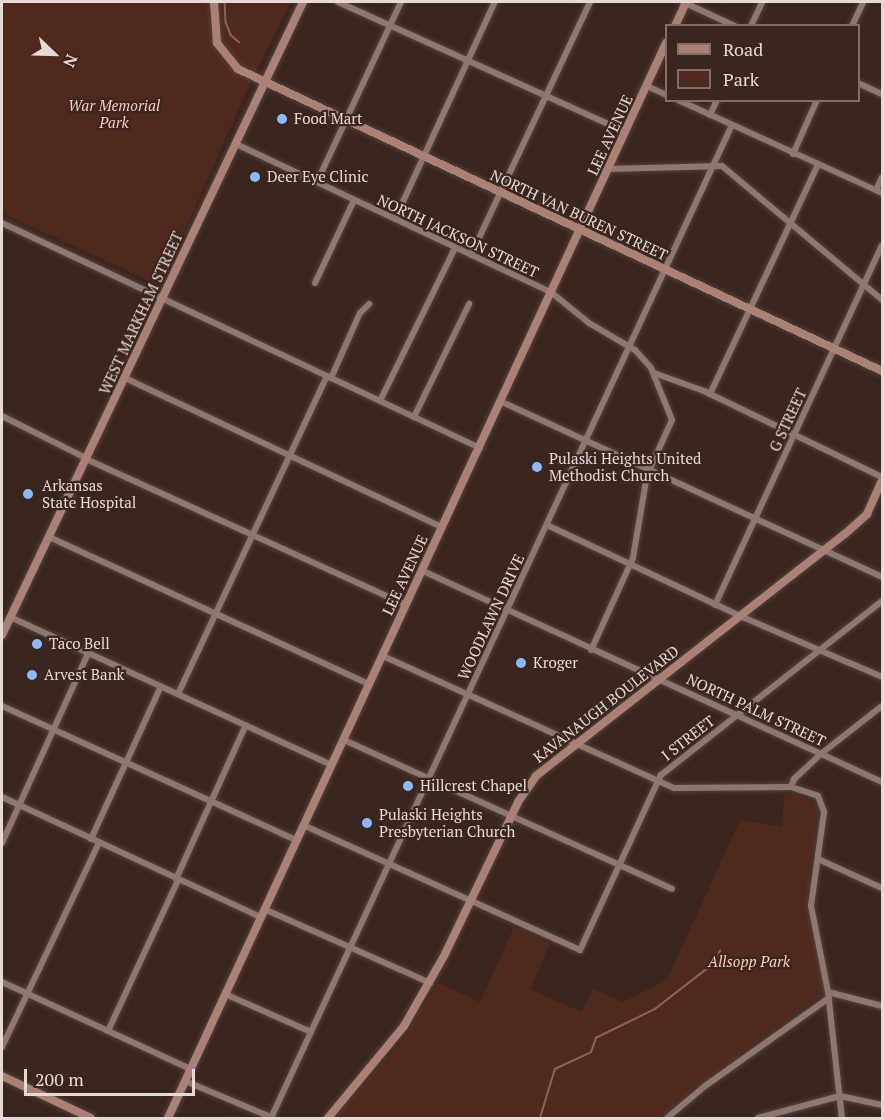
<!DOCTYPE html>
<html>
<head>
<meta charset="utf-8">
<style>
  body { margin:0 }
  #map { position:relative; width:884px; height:1120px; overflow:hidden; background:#3a251f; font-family:"PT Serif",serif }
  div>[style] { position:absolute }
  .green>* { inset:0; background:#50291d }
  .stream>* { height:1.5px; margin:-0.75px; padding:0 0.75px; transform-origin:0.75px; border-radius:0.75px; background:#936050 }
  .roads { filter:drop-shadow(0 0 2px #54433d) drop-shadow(0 0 2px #54433d) }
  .street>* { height:6px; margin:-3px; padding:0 3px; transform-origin:3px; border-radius:3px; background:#8f766e }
  .secondary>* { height:8px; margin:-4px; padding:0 4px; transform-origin:4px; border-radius:4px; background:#aa8174 }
  .dots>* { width:16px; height:16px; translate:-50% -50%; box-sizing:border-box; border:3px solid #3a251f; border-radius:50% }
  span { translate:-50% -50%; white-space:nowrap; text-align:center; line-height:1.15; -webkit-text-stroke:4.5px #3a251f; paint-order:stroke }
  .park-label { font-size:15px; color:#fdcbbb; font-style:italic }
  .poi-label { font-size:15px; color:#e7d9d5 }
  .left { translate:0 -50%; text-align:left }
  .street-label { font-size:15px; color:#e7d9d5 }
  .frame { position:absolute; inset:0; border:3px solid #e7d9d5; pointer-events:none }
  .legend { position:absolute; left:665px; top:24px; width:195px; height:78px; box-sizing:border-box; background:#3a251f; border:2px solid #7f6d68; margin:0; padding:8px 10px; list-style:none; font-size:18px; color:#e7d9d5 }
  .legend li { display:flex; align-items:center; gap:12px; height:30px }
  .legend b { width:30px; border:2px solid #7f6d68 }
  .north { position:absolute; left:24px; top:24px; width:60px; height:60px; -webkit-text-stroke:4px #3a251f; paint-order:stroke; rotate:113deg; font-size:16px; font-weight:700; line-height:24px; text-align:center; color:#e7d9d5 }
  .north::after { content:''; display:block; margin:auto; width:21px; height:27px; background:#e7d9d5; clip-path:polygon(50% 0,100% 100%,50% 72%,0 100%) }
  .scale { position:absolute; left:24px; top:1069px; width:171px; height:27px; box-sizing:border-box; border:3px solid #e7d9d5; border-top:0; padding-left:8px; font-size:18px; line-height:21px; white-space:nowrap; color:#e7d9d5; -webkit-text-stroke:4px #3a251f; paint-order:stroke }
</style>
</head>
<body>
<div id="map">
  <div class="green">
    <i style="clip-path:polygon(2px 2px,291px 2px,253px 77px,160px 286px,2px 213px)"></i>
    <i style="clip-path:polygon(784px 794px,803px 796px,818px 806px,806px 906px,825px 993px,702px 1081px,659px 1118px,335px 1118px,404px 1039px,438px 983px,480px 1002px,514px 927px,550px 944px,530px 989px,581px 1012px,593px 989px,622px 1002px,667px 980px,740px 820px,782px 827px)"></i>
  </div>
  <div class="stream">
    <i style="left:225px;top:2px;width:20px;rotate:87deg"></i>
    <i style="left:226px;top:22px;width:14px;rotate:69deg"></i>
    <i style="left:231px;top:35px;width:11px;rotate:41deg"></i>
    <i style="left:540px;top:1118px;width:51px;rotate:-73deg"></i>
    <i style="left:555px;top:1069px;width:40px;rotate:-25deg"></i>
    <i style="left:591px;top:1052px;width:15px;rotate:-70deg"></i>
    <i style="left:596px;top:1038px;width:66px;rotate:-26.2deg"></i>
    <i style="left:655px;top:1009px;width:73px;rotate:-37.8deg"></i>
    <i style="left:713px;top:964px;width:15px;rotate:-62deg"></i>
  </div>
  <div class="roads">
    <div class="street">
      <i style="left:338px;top:2px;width:316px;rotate:24.3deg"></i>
      <i style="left:683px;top:2px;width:57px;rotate:24.8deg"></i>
      <i style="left:751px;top:26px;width:26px;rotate:-65deg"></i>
      <i style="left:852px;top:26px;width:26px;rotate:-65deg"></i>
      <i style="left:858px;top:83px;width:26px;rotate:25deg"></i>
      <i style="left:647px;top:86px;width:21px;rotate:25deg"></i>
      <i style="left:678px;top:100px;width:224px;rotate:24.5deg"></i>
      <i style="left:710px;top:115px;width:17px;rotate:-65deg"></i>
      <i style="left:236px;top:144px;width:349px;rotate:25.2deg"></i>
      <i style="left:552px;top:293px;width:48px;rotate:39deg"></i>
      <i style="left:589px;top:323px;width:53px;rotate:30.4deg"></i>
      <i style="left:635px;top:350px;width:24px;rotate:48deg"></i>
      <i style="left:651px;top:368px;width:56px;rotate:68deg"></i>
      <i style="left:672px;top:420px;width:60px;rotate:114.4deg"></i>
      <i style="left:647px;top:475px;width:84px;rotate:99.6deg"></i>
      <i style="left:633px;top:558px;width:101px;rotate:114.5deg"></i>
      <i style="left:793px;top:154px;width:59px;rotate:-66deg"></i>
      <i style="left:608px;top:169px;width:114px;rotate:-1.5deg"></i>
      <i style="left:722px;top:166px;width:209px;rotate:39.9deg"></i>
      <i style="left:317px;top:182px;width:199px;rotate:-65deg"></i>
      <i style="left:876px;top:190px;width:14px;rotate:-65deg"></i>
      <i style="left:395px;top:219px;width:239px;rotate:-65.3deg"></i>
      <i style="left:2px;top:223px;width:528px;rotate:25.21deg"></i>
      <i style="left:471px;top:255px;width:280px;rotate:-64.8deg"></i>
      <i style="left:315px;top:283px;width:92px;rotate:-64.8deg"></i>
      <i style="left:654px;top:373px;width:53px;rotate:19.8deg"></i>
      <i style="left:704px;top:391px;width:198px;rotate:25.8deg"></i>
      <i style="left:125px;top:378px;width:350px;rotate:25.2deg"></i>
      <i style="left:331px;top:378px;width:71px;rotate:-66deg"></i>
      <i style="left:360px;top:313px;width:13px;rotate:-45deg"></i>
      <i style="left:710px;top:394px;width:253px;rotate:-64.8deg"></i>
      <i style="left:380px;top:401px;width:170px;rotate:-63.9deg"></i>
      <i style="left:502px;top:402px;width:418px;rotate:24.7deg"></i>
      <i style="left:2px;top:416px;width:94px;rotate:26.6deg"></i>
      <i style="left:414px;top:417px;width:126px;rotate:-64deg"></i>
      <i style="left:86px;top:459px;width:352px;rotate:24.5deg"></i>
      <i style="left:547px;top:525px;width:213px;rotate:25.2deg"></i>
      <i style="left:740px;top:616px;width:155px;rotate:23.2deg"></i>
      <i style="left:49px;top:537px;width:352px;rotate:24.7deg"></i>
      <i style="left:423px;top:571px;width:505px;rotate:24.69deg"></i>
      <i style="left:715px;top:605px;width:396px;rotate:-65.1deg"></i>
      <i style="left:10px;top:617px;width:354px;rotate:24.7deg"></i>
      <i style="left:383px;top:656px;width:320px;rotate:24.4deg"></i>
      <i style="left:674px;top:788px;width:117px;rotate:-0.5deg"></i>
      <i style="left:791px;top:787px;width:28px;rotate:18deg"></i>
      <i style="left:818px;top:796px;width:17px;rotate:69deg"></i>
      <i style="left:824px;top:812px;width:95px;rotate:97.9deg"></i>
      <i style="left:811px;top:906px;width:88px;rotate:78.8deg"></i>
      <i style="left:828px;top:992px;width:127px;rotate:83.7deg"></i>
      <i style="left:178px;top:694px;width:351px;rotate:-64.9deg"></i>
      <i style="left:2px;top:706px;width:323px;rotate:24.5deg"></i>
      <i style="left:344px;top:740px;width:360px;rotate:24.4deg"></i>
      <i style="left:791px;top:787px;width:9px;rotate:-69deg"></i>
      <i style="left:794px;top:779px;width:38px;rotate:-43deg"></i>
      <i style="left:822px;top:753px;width:76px;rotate:-38.1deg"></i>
      <i style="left:2px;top:797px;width:285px;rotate:24.9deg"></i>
      <i style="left:303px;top:825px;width:304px;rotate:24.3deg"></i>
      <i style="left:580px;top:950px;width:193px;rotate:-65.2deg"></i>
      <i style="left:661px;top:775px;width:281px;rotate:-38.2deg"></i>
      <i style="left:91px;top:839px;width:168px;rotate:-65.4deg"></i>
      <i style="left:2px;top:843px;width:209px;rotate:-65.6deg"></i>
      <i style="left:818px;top:859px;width:70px;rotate:24.4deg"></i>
      <i style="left:176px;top:879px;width:169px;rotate:-65.6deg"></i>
      <i style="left:264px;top:909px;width:182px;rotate:24deg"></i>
      <i style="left:2px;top:982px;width:207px;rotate:24.8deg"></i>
      <i style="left:828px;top:992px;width:56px;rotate:14.5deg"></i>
      <i style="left:225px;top:994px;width:94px;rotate:23.8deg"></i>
      <i style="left:108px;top:1031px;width:166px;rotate:-65.1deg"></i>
      <i style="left:2px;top:1047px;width:226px;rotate:-64.6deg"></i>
      <i style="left:185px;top:1081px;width:95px;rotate:22.8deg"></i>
      <i style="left:271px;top:1118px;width:1095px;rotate:-65.1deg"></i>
      <i style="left:667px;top:1118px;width:50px;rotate:-40.1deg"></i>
      <i style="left:705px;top:1086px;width:152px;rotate:-35.4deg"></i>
      <i style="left:758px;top:1118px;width:85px;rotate:-15deg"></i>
      <i style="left:840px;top:1096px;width:43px;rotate:12.1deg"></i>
    </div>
    <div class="secondary">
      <i style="left:214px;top:2px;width:41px;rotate:85.8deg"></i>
      <i style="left:217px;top:43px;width:33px;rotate:51deg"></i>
      <i style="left:238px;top:69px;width:711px;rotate:25.12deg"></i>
      <i style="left:675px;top:26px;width:26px;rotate:-65deg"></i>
      <i style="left:2px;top:635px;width:701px;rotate:-64.57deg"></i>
      <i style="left:2px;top:1076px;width:98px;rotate:25.3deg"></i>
      <i style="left:168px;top:1118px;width:1185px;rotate:-65.14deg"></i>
      <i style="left:328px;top:1118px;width:119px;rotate:-50.4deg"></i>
      <i style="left:404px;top:1026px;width:83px;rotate:-60.3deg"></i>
      <i style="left:445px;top:954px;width:169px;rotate:-64.3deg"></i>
      <i style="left:518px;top:802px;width:32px;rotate:-55deg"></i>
      <i style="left:536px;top:776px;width:392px;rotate:-38.1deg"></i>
      <i style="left:845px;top:534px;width:30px;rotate:-42deg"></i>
      <i style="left:867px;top:514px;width:36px;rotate:-66deg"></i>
    </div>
  </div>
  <div class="dots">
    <i style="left:282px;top:119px;background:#8db9fc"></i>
    <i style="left:255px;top:177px;background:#8db9fc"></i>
    <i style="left:537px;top:467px;background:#8db9fc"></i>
    <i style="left:28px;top:494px;background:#8db9fc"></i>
    <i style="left:37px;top:644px;background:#8db9fc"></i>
    <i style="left:521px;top:663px;background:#8db9fc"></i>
    <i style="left:32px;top:675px;background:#8db9fc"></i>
    <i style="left:408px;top:786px;background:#8db9fc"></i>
    <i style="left:367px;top:823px;background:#8db9fc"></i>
  </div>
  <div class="park-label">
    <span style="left:114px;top:114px">War Memorial<br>Park</span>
    <span style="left:749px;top:962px">Allsopp Park</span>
  </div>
  <div class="poi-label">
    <span class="left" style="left:294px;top:119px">Food Mart</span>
    <span class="left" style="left:267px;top:177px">Deer Eye Clinic</span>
    <span class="left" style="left:549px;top:467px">Pulaski Heights United<br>Methodist Church</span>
    <span class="left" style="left:42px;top:494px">Arkansas<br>State Hospital</span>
    <span class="left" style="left:49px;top:644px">Taco Bell</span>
    <span class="left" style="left:533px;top:663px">Kroger</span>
    <span class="left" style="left:44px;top:675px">Arvest Bank</span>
    <span class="left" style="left:420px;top:786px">Hillcrest Chapel</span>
    <span class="left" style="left:379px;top:823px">Pulaski Heights<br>Presbyterian Church</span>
  </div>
  <div class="street-label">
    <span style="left:610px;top:135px;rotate:-65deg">LEE AVENUE</span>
    <span style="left:579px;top:215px;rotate:25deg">NORTH VAN BUREN STREET</span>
    <span style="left:458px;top:236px;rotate:25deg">NORTH JACKSON STREET</span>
    <span style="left:141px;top:313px;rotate:-65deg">WEST MARKHAM STREET</span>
    <span style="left:788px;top:420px;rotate:-65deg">G STREET</span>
    <span style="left:405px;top:575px;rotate:-65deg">LEE AVENUE</span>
    <span style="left:491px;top:617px;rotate:-65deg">WOODLAWN DRIVE</span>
    <span style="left:606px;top:704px;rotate:-38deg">KAVANAUGH BOULEVARD</span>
    <span style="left:756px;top:710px;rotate:25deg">NORTH PALM STREET</span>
    <span style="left:688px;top:738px;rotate:-38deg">I STREET</span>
  </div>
  <div class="frame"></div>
  <ul class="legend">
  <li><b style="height:8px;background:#aa8174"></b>Road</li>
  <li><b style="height:16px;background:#50291d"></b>Park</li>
  </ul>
  <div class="north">N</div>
  <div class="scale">200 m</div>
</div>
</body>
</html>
